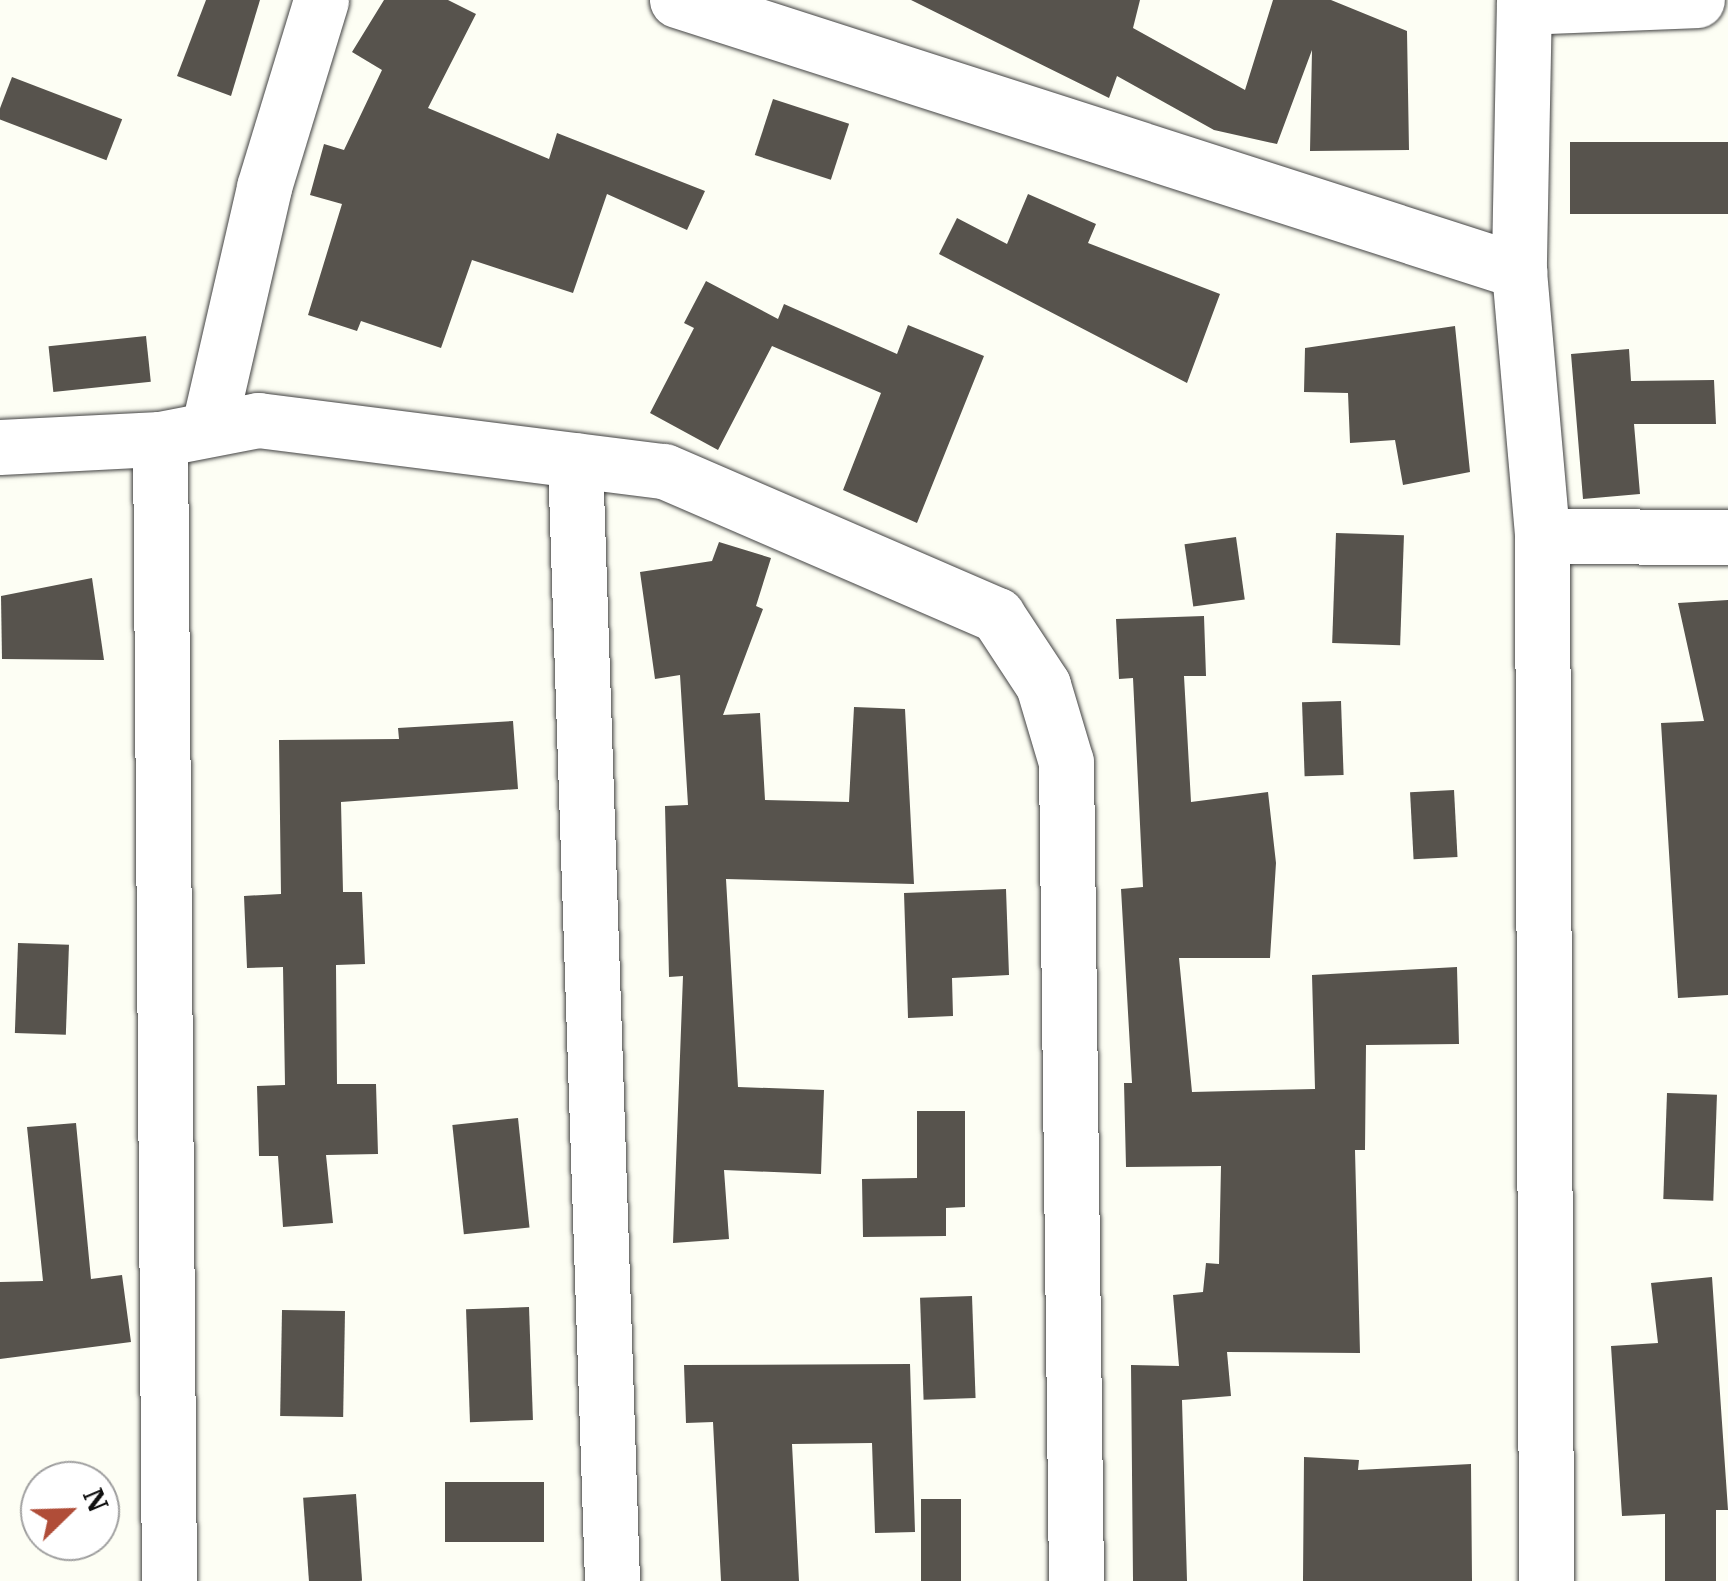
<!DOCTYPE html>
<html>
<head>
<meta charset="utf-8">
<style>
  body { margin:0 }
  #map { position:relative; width:1728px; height:1581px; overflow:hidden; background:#fdfef4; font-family:"IBM Plex Serif",serif }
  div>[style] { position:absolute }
  .building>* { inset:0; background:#57534d; transform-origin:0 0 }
  .roads { filter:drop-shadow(0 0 2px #434343) drop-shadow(0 0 2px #434343) }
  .minor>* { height:55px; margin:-27.5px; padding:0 27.5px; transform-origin:27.5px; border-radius:27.5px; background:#fff }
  span { translate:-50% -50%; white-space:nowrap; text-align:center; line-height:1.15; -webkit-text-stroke:10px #fff; paint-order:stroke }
  .north { position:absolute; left:20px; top:1461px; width:100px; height:100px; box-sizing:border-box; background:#fff; border:2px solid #9f9f9f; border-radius:50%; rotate:67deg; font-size:28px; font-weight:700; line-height:40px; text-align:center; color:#101010 }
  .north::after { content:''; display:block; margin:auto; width:35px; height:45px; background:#b04d38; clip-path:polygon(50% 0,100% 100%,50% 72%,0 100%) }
</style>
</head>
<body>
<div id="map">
  <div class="building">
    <i style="clip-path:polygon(206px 0,260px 0,231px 96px,177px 76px)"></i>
    <i style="clip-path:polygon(384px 0,448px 0,476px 14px,428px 108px,549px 159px,557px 133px,705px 191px,687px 230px,607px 194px,573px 293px,472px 260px,441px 348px,361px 321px,357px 331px,308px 315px,342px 204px,310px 195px,324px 144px,344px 150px,382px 70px,352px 52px)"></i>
    <i style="clip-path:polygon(911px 0,1140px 0,1133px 28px,1245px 90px,1273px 0,1331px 0,1407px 31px,1409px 150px,1310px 151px,1312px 50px,1277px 144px,1214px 130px,1117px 76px,1109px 98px)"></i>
    <i style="left:12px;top:77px;width:118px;height:44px;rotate:21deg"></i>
    <i style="left:773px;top:99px;width:80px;height:59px;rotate:18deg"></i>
    <i style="left:1728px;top:142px;width:72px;height:158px;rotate:90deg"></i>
    <i style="clip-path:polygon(1028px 194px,1096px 224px,1088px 243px,1220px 294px,1187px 383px,939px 254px,957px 218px,1007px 244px)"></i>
    <i style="clip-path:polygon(706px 281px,778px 319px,784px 304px,897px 354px,908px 325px,984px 356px,917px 523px,843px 490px,881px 393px,772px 346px,718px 450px,650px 413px,694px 328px,684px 323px)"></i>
    <i style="clip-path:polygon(1455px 326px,1470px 472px,1403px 485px,1395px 440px,1350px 443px,1348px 393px,1304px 392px,1305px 348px)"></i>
    <i style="left:146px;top:336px;width:46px;height:98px;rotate:84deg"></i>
    <i style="clip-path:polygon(1629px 349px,1631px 381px,1714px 380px,1716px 424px,1634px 424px,1640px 494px,1583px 499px,1571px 354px)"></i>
    <i style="left:1336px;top:533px;width:68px;height:110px;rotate:2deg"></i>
    <i style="left:1236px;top:537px;width:63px;height:52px;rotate:82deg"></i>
    <i style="clip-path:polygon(719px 542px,771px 558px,756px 606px,763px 609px,723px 715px,760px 713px,765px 800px,849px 802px,854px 707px,905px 709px,914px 884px,726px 879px,738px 1087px,824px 1090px,821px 1174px,724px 1170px,729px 1239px,673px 1243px,683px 976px,669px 977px,665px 806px,688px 805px,680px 675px,655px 679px,640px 572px,712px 561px)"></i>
    <i style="clip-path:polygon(92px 578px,104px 660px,2px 659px,1px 596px)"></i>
    <i style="clip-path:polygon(1728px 600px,1728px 995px,1678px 998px,1661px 723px,1704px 721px,1678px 603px)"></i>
    <i style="clip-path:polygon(1204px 616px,1206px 676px,1184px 676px,1191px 802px,1268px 792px,1276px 863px,1270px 958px,1179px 958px,1192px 1092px,1315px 1089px,1312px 975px,1457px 967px,1459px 1044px,1366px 1045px,1365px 1150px,1355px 1150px,1360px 1353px,1227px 1352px,1231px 1396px,1182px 1400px,1187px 1581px,1133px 1581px,1131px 1365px,1179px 1366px,1173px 1295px,1203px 1292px,1206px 1263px,1219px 1264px,1221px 1166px,1126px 1167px,1124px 1083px,1132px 1083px,1121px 889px,1143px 887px,1133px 678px,1119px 679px,1116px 619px)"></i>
    <i style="left:1341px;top:701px;width:74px;height:39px;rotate:88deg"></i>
    <i style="clip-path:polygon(513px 721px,518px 789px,341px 802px,343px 892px,362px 892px,365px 964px,336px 965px,337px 1084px,376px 1084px,378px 1154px,326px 1155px,333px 1223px,283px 1227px,278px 1156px,259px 1156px,257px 1086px,285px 1085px,283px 967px,247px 968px,244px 896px,281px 894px,279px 740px,399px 739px,398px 728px)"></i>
    <i style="left:1454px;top:790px;width:67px;height:44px;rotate:87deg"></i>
    <i style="clip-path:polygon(1006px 889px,1009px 975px,952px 978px,953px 1016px,908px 1018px,904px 893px)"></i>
    <i style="left:18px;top:943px;width:51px;height:90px;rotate:2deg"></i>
    <i style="left:1667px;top:1093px;width:50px;height:106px;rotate:2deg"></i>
    <i style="clip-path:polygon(917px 1111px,965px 1111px,965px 1207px,946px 1208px,946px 1236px,863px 1237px,862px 1179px,917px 1178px)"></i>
    <i style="left:518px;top:1118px;width:110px;height:66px;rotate:84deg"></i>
    <i style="clip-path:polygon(76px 1123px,91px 1279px,122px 1275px,131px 1342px,0 1359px,0 1282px,43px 1281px,27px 1127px)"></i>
    <i style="clip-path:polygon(1712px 1277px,1728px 1510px,1716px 1510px,1716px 1581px,1665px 1581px,1665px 1514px,1622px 1516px,1611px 1346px,1658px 1343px,1651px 1283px)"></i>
    <i style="left:972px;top:1296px;width:102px;height:52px;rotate:88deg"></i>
    <i style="left:529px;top:1307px;width:113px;height:63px;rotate:88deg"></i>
    <i style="left:345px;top:1311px;width:106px;height:63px;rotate:91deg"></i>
    <i style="clip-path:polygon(910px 1364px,915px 1532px,875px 1533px,872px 1443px,792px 1444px,799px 1581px,721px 1581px,713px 1422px,686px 1423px,684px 1365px)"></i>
    <i style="clip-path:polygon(1304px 1457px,1359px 1460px,1358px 1470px,1471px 1464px,1472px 1581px,1303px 1581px)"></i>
    <i style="left:544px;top:1482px;width:60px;height:99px;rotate:90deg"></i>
    <i style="left:356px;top:1494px;width:87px;height:53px;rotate:86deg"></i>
    <i style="left:921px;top:1499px;width:40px;height:82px"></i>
  </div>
  <div class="roads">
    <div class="minor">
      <i style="left:677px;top:0;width:885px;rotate:17.84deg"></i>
      <i style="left:1524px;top:0;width:271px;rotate:91.1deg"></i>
      <i style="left:1519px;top:271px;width:266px;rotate:85deg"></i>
      <i style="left:1542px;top:536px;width:1045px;rotate:89.78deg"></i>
      <i style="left:1524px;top:7px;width:173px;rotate:-2.3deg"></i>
      <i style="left:209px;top:426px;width:245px;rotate:-77deg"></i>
      <i style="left:264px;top:187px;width:195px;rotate:-73deg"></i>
      <i style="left:160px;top:439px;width:1142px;rotate:89.55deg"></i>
      <i style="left:0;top:447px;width:160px;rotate:-2.9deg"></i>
      <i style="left:160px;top:439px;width:100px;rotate:-11deg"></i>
      <i style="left:258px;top:420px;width:409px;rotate:7.2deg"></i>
      <i style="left:664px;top:471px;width:363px;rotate:23.4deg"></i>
      <i style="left:997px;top:615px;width:84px;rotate:56.7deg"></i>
      <i style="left:1043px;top:685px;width:80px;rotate:73.4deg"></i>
      <i style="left:1066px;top:762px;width:819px;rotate:89.3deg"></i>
      <i style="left:575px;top:460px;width:1122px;rotate:88.11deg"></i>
      <i style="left:1542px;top:536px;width:186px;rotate:0.3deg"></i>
    </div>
  </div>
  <div class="north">N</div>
</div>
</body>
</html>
